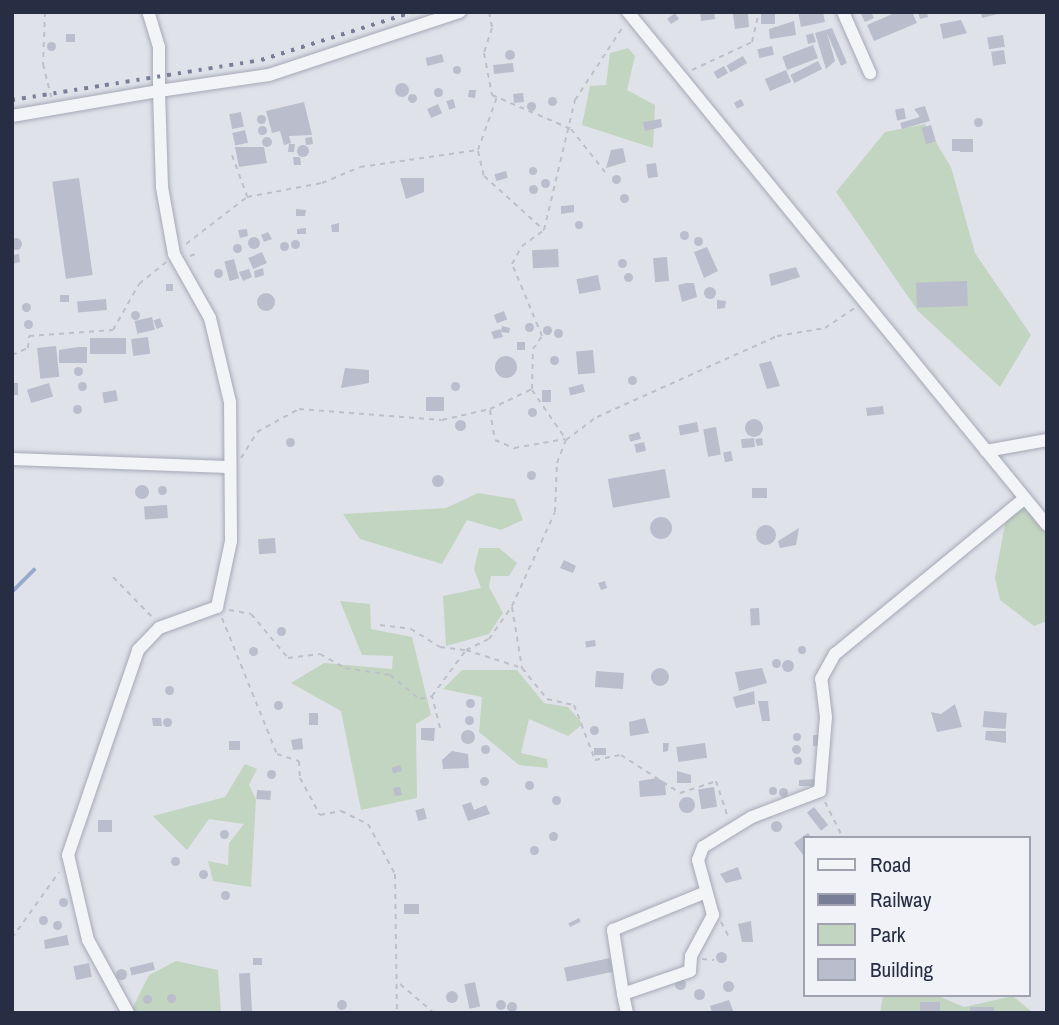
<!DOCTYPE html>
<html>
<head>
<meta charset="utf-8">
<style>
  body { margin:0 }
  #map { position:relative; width:1059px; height:1025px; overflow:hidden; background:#e0e2ea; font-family:"Archivo Narrow",sans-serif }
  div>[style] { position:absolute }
  .green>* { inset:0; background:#c2d5c0 }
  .stream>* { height:3.5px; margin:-1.75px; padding:0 1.75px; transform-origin:1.75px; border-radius:1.75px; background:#98a9cd }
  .building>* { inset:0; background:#babdcb; transform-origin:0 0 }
  .round { border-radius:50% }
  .path>* { height:2px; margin-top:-1px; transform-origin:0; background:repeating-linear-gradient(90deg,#bec0c9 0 5px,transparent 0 10px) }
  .roads { filter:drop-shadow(0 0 2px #a5a8b5) drop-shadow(0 0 2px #a5a8b5) }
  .minor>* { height:12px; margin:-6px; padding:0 6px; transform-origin:6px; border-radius:6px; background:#f3f4f8 }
  .rail>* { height:3.5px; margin-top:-1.75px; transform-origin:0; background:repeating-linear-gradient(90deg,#787e95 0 3.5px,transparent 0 10.5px) }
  span { translate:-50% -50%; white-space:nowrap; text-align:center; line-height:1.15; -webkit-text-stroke:7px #f0f2f7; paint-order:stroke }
  .frame { position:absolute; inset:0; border:14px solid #272d43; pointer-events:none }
  .legend { position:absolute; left:803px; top:836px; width:228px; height:161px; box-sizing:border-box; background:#f0f2f7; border:2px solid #a0a3af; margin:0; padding:9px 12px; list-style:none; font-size:21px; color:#272d43 }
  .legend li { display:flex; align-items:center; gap:14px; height:35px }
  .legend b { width:35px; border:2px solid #a0a3af }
</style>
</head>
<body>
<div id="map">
  <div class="green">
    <i style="clip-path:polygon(628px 48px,635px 56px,627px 90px,655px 105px,653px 148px,582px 125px,590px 86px,606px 85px,610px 53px)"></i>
    <i style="clip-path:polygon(925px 124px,951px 167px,975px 253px,1031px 335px,1000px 387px,918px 311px,836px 192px,885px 132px)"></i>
    <i style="clip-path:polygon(478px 493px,515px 499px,523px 520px,501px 530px,467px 520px,442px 564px,360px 539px,343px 514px,446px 508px)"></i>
    <i style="clip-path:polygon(1032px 506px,1047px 520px,1047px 621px,1034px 626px,1000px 600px,995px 578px,1007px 513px)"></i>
    <i style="clip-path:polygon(479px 548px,499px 548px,517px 563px,509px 576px,491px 576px,489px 587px,503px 613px,489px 634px,446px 646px,443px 596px,481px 588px,474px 569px)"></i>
    <i style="clip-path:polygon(340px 601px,370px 604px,371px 629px,412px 637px,431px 715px,416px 724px,417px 798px,361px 810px,341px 711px,291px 683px,324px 663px,392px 669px,393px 656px,362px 655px)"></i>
    <i style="clip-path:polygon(462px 670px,517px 670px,544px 703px,568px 707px,583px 724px,568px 736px,529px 719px,521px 753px,547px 759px,548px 768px,519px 765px,479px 732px,482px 697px,443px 689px)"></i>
    <i style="clip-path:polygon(245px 764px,257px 769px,249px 785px,256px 799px,251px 887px,213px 881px,208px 861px,228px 865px,229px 843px,244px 824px,209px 819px,187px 850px,153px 816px,225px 797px)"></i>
    <i style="clip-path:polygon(176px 961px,218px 970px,221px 1013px,130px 1013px,149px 975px)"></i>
    <i style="clip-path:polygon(883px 995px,936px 995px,964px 1007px,1013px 996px,1033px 1013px,880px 1013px)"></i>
  </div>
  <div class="stream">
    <i style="left:12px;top:592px;width:31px;rotate:-45deg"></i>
  </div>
  <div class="building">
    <i style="clip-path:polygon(700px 12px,714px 12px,715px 19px,701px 21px)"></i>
    <i style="left:761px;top:12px;width:14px;height:12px"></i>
    <i style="clip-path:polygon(798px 12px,823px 12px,825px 22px,801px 27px)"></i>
    <i style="clip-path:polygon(860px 12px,871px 12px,874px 18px,865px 22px)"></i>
    <i style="clip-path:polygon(897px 12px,912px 12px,917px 23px,874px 41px,867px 25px)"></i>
    <i style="clip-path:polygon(918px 12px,927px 12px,928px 17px,920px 19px)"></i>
    <i style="clip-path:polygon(981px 12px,997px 12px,998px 14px,982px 18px)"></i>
    <i style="clip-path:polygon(675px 13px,679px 19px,671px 24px,667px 19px)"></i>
    <i style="clip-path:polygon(733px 14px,748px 14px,749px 27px,735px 29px)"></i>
    <i style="clip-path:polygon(961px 20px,967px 33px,943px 39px,940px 24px)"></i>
    <i style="clip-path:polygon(794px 21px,796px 35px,770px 39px,769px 29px)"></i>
    <i style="clip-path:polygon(832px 28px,847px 63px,841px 66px,827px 33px,835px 61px,826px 69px,815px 33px)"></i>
    <i style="clip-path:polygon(813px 33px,816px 42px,808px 44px,806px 35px)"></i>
    <i style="left:66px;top:34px;width:9px;height:8px"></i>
    <i style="left:1003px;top:35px;width:12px;height:16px;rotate:81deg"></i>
    <i class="round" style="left:46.5px;top:41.5px;width:9px;height:9px"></i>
    <i style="left:813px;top:45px;width:14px;height:33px;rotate:69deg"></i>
    <i style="left:772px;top:46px;width:9px;height:15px;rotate:77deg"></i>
    <i class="round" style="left:505px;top:50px;width:10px;height:10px"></i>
    <i style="left:1004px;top:50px;width:14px;height:13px;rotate:82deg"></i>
    <i style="left:442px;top:54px;width:8px;height:17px;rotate:76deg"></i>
    <i style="left:743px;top:56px;width:8px;height:19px;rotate:60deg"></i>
    <i style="left:818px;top:61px;width:9px;height:31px;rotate:63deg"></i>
    <i style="left:513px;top:63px;width:9px;height:20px;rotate:84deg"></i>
    <i style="left:724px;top:66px;width:8px;height:12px;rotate:60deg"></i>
    <i class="round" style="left:453px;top:66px;width:8px;height:8px"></i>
    <i style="left:786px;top:70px;width:13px;height:23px;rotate:67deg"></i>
    <i class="round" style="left:395px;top:83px;width:14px;height:14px"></i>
    <i class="round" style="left:433.5px;top:87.5px;width:9px;height:9px"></i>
    <i style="clip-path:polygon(469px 90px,476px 90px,475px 98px,468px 97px)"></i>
    <i style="left:523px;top:93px;width:9px;height:10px;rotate:84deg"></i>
    <i class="round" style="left:407.5px;top:93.5px;width:9px;height:9px"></i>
    <i class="round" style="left:547.5px;top:96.5px;width:9px;height:9px"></i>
    <i style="left:453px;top:99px;width:9px;height:7px;rotate:72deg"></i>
    <i style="left:741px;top:99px;width:7px;height:8px;rotate:63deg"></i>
    <i class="round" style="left:526.5px;top:101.5px;width:9px;height:9px"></i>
    <i style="clip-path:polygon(304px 102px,312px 135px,289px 136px,291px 143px,284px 145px,280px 131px,272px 133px,266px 111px)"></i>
    <i style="left:438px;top:104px;width:10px;height:12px;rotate:66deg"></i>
    <i style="clip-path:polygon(925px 106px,930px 121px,902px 129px,900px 123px,920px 117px,914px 109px)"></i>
    <i style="left:904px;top:108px;width:11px;height:9px;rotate:80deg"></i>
    <i style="left:241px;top:112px;width:15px;height:12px;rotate:79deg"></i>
    <i class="round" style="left:256.5px;top:114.5px;width:9px;height:9px"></i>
    <i class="round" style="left:973.5px;top:117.5px;width:9px;height:9px"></i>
    <i style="clip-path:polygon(661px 119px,662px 127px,645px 131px,643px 122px)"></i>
    <i style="left:931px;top:125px;width:17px;height:10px;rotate:73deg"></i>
    <i class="round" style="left:257.5px;top:125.5px;width:9px;height:9px"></i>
    <i style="left:245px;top:130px;width:13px;height:13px;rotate:77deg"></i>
    <i class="round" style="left:262px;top:137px;width:10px;height:10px"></i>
    <i style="left:312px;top:137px;width:7px;height:7px;rotate:82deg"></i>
    <i style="left:952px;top:139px;width:8px;height:12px"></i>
    <i style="left:960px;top:139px;width:13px;height:13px"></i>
    <i style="clip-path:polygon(289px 144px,295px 144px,294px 152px,288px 152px)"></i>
    <i class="round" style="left:297px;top:145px;width:12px;height:12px"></i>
    <i style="clip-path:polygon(235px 147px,264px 147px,267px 163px,239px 167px)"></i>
    <i style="clip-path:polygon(623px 148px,626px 162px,606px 168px,611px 150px)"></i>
    <i style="clip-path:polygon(293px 157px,300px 157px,301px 165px,294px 165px)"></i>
    <i style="left:656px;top:163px;width:14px;height:10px;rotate:82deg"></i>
    <i class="round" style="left:529px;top:167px;width:8px;height:8px"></i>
    <i style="left:506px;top:171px;width:7px;height:12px;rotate:74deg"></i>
    <i class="round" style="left:611.5px;top:174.5px;width:9px;height:9px"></i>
    <i style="left:79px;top:178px;width:98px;height:27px;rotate:82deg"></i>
    <i style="clip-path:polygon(400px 178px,424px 178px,424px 192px,406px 199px)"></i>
    <i class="round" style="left:540.5px;top:178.5px;width:9px;height:9px"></i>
    <i class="round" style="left:528.5px;top:184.5px;width:9px;height:9px"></i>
    <i class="round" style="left:619.5px;top:193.5px;width:9px;height:9px"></i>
    <i style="clip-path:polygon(574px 205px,574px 212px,561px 214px,561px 206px)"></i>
    <i style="clip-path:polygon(296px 209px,306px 210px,305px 216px,296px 216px)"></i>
    <i class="round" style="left:575px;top:221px;width:8px;height:8px"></i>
    <i style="clip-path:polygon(339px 223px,339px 232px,332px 232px,331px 225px)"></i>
    <i style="clip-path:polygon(306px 228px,306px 234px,297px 234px,297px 229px)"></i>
    <i style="clip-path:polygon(247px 229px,248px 236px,240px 238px,238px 230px)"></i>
    <i class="round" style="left:679.5px;top:230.5px;width:9px;height:9px"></i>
    <i style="clip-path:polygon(268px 232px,272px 239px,264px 242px,261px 235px)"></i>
    <i class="round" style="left:693.5px;top:236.5px;width:9px;height:9px"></i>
    <i class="round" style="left:248px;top:237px;width:12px;height:12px"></i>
    <i class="round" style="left:10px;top:238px;width:12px;height:12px"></i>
    <i class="round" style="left:290.5px;top:239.5px;width:9px;height:9px"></i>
    <i class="round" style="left:279.5px;top:241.5px;width:9px;height:9px"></i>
    <i class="round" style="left:232.5px;top:243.5px;width:9px;height:9px"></i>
    <i style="clip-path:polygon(707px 247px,718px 271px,704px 278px,694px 252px)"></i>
    <i style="left:558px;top:249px;width:18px;height:26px;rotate:87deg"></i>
    <i style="left:262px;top:252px;width:12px;height:15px;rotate:66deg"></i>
    <i style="clip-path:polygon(19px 254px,20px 262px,12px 264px,12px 255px)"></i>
    <i style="left:667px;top:257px;width:24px;height:14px;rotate:85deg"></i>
    <i class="round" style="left:617.5px;top:258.5px;width:9px;height:9px"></i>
    <i style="left:234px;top:259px;width:20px;height:10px;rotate:75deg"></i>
    <i style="clip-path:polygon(796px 267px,800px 277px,771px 286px,769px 274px)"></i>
    <i style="clip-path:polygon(263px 268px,264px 275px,255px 278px,254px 271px)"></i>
    <i class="round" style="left:213.5px;top:268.5px;width:9px;height:9px"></i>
    <i style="clip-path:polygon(249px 269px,252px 277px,243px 281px,239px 272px)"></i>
    <i class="round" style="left:623.5px;top:272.5px;width:9px;height:9px"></i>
    <i style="left:598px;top:275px;width:15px;height:22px;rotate:79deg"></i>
    <i style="left:967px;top:281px;width:25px;height:51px;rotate:88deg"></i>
    <i style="clip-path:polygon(687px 283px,694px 283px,697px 297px,682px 302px,678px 285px)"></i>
    <i style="left:166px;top:284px;width:7px;height:7px"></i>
    <i class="round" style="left:704px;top:287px;width:12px;height:12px"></i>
    <i class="round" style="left:257px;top:293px;width:18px;height:18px"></i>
    <i style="left:60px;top:295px;width:9px;height:7px"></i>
    <i style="left:106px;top:299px;width:11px;height:29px;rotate:85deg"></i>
    <i style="clip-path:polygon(717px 300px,726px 301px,725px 308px,717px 309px)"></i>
    <i class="round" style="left:21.5px;top:302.5px;width:9px;height:9px"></i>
    <i class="round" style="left:130.5px;top:310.5px;width:9px;height:9px"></i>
    <i style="left:504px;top:311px;width:9px;height:11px;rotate:69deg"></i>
    <i style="left:152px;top:317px;width:13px;height:18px;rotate:77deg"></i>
    <i style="left:160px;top:318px;width:9px;height:7px;rotate:69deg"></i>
    <i class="round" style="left:23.5px;top:319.5px;width:9px;height:9px"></i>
    <i class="round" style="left:524.5px;top:322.5px;width:9px;height:9px"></i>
    <i class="round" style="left:542.5px;top:325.5px;width:9px;height:9px"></i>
    <i style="clip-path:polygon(502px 326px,510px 328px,509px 333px,501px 332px)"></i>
    <i class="round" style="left:553.5px;top:328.5px;width:9px;height:9px"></i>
    <i style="clip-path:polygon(500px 329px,503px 337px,494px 339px,491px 332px)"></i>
    <i style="left:148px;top:337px;width:17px;height:17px;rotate:83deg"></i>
    <i style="left:126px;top:338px;width:16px;height:36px;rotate:90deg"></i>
    <i style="left:517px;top:342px;width:8px;height:8px"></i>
    <i style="left:56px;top:346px;width:31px;height:19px;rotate:84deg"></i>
    <i style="clip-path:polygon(78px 347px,87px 347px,87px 363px,59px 363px,59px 350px)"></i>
    <i style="left:593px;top:350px;width:23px;height:17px;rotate:85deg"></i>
    <i class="round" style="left:549.5px;top:355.5px;width:9px;height:9px"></i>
    <i class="round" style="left:495px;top:356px;width:22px;height:22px"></i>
    <i style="clip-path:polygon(771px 361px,780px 386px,767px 389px,759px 364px)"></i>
    <i class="round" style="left:73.5px;top:366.5px;width:9px;height:9px"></i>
    <i style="clip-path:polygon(345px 368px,369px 370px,369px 383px,341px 388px)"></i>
    <i style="clip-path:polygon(13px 370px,13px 383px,18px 383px,18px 395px,12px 395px)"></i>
    <i class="round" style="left:627.5px;top:375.5px;width:9px;height:9px"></i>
    <i class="round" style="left:77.5px;top:381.5px;width:9px;height:9px"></i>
    <i class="round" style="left:450.5px;top:381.5px;width:9px;height:9px"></i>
    <i style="left:49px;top:383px;width:14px;height:23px;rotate:73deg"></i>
    <i style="left:583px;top:384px;width:8px;height:15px;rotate:76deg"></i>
    <i style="left:116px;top:390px;width:11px;height:14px;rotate:80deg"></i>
    <i style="left:542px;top:390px;width:9px;height:12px"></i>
    <i style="left:426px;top:397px;width:18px;height:14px"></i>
    <i class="round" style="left:72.5px;top:404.5px;width:9px;height:9px"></i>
    <i style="left:883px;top:406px;width:8px;height:17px;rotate:83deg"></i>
    <i class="round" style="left:527.5px;top:407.5px;width:9px;height:9px"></i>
    <i class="round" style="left:745px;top:419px;width:18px;height:18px"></i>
    <i class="round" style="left:454.5px;top:419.5px;width:11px;height:11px"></i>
    <i style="left:697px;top:422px;width:10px;height:19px;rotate:79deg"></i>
    <i style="left:716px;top:427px;width:28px;height:13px;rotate:80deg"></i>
    <i style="left:639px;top:432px;width:7px;height:11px;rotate:74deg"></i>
    <i class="round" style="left:285.5px;top:437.5px;width:9px;height:9px"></i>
    <i style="left:754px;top:438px;width:9px;height:13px;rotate:84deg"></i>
    <i style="clip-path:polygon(762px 438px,763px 445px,757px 446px,755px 439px)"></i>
    <i style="left:644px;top:442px;width:9px;height:10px;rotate:77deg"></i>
    <i style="left:731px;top:451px;width:10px;height:8px;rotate:79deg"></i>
    <i style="left:665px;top:469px;width:29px;height:58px;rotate:80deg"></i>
    <i class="round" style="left:526.5px;top:470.5px;width:9px;height:9px"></i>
    <i class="round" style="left:432px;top:475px;width:12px;height:12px"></i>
    <i class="round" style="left:135px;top:485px;width:14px;height:14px"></i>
    <i class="round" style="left:157.5px;top:485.5px;width:9px;height:9px"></i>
    <i style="left:767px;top:488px;width:10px;height:15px;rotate:90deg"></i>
    <i style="left:167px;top:505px;width:13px;height:23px;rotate:86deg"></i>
    <i class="round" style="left:650px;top:517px;width:22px;height:22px"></i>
    <i class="round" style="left:756px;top:525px;width:20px;height:20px"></i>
    <i style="clip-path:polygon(799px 528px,796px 545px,780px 548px,778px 541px)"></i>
    <i style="left:275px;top:538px;width:15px;height:17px;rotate:86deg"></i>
    <i style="clip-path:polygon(564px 560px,576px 566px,573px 573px,560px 568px)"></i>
    <i style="clip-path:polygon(605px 581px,607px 588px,601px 590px,598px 583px)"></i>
    <i style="left:759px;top:608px;width:17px;height:9px;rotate:87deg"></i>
    <i class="round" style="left:276.5px;top:626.5px;width:9px;height:9px"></i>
    <i style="left:595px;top:640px;width:6px;height:10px;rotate:81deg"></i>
    <i class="round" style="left:798px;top:646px;width:8px;height:8px"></i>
    <i class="round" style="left:248.5px;top:646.5px;width:9px;height:9px"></i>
    <i class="round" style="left:771.5px;top:658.5px;width:9px;height:9px"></i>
    <i class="round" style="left:782px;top:660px;width:12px;height:12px"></i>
    <i class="round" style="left:651px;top:668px;width:18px;height:18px"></i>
    <i style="clip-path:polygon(762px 668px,767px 683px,739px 691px,735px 672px)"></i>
    <i style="left:624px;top:673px;width:16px;height:28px;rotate:94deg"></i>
    <i class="round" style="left:164.5px;top:685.5px;width:9px;height:9px"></i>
    <i style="clip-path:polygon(754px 691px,755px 704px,736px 708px,733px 697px)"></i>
    <i class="round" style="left:465.5px;top:698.5px;width:9px;height:9px"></i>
    <i class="round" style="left:273.5px;top:700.5px;width:9px;height:9px"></i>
    <i style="clip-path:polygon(758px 701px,768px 701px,770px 721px,762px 721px)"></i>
    <i style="clip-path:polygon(955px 704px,962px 727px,937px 732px,931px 712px,941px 714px)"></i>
    <i style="left:984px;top:711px;width:23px;height:16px;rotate:5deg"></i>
    <i style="left:309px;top:713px;width:9px;height:12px"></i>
    <i class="round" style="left:464.5px;top:715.5px;width:9px;height:9px"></i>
    <i class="round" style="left:162.5px;top:717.5px;width:9px;height:9px"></i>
    <i style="clip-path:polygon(152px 718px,161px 718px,162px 726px,153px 726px)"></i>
    <i style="clip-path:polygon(645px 718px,649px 733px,630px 736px,629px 722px)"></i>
    <i class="round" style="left:589.5px;top:725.5px;width:9px;height:9px"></i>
    <i style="clip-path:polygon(421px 728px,435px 728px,434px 741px,421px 740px)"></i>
    <i class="round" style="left:461px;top:730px;width:14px;height:14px"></i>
    <i style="clip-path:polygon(986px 731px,1006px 731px,1006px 743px,985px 740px)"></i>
    <i class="round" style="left:793px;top:733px;width:8px;height:8px"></i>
    <i style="left:813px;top:735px;width:8px;height:11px"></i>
    <i style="clip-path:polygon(302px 738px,303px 749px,293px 750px,291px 740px)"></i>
    <i style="left:229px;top:741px;width:11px;height:9px"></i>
    <i style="clip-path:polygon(663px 743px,669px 743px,668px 751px,663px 752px)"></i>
    <i style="left:705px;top:743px;width:15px;height:29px;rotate:82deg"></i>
    <i class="round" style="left:480.5px;top:744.5px;width:9px;height:9px"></i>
    <i class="round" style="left:791.5px;top:744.5px;width:9px;height:9px"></i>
    <i style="left:594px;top:748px;width:12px;height:7px"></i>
    <i style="clip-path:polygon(452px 751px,468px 754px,469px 768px,443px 769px,442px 760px)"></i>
    <i class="round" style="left:794px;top:757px;width:8px;height:8px"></i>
    <i style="left:400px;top:765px;width:6px;height:9px;rotate:72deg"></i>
    <i class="round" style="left:266.5px;top:769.5px;width:9px;height:9px"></i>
    <i style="clip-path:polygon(677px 771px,691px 775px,691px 783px,677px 783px)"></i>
    <i class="round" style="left:479.5px;top:776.5px;width:9px;height:9px"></i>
    <i style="clip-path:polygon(657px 778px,665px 782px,666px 795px,640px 797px,639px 781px)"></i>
    <i style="clip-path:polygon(818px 779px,818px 786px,799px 786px,799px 780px)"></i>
    <i class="round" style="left:524.5px;top:780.5px;width:9px;height:9px"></i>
    <i class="round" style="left:769px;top:787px;width:8px;height:8px"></i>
    <i style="clip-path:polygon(400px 787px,402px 795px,395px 796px,393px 788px)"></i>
    <i style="left:714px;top:787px;width:20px;height:16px;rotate:81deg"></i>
    <i class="round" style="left:778.5px;top:787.5px;width:9px;height:9px"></i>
    <i style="left:257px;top:790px;width:14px;height:9px;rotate:4deg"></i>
    <i class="round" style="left:551.5px;top:795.5px;width:9px;height:9px"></i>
    <i class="round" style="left:679px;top:797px;width:16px;height:16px"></i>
    <i style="clip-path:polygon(471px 802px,474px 810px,486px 805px,490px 814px,468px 821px,462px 805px)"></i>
    <i style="left:814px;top:807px;width:23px;height:9px;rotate:52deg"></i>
    <i style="left:424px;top:808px;width:11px;height:9px;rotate:75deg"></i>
    <i style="left:98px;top:820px;width:14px;height:12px"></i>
    <i class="round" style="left:770.5px;top:820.5px;width:11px;height:11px"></i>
    <i class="round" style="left:219.5px;top:829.5px;width:9px;height:9px"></i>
    <i class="round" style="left:548.5px;top:831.5px;width:9px;height:9px"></i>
    <i style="clip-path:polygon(808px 833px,812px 838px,805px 838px,803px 855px,794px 843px)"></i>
    <i class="round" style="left:529.5px;top:845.5px;width:9px;height:9px"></i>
    <i class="round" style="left:170.5px;top:856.5px;width:9px;height:9px"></i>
    <i style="clip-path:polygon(738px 867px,742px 879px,726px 883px,720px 874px)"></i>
    <i class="round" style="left:198.5px;top:869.5px;width:9px;height:9px"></i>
    <i class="round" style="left:220.5px;top:890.5px;width:9px;height:9px"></i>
    <i class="round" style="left:58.5px;top:897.5px;width:9px;height:9px"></i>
    <i style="left:404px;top:904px;width:15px;height:10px"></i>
    <i class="round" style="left:38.5px;top:915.5px;width:9px;height:9px"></i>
    <i style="left:579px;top:918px;width:4px;height:12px;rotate:63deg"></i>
    <i class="round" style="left:52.5px;top:920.5px;width:9px;height:9px"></i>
    <i style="clip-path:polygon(751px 921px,753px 942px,742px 942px,738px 924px)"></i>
    <i style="clip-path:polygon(67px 935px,69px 945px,45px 949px,44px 940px)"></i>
    <i class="round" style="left:715.5px;top:951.5px;width:11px;height:11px"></i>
    <i style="left:253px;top:958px;width:9px;height:7px"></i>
    <i style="left:610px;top:958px;width:14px;height:47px;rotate:78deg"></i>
    <i style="left:153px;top:962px;width:8px;height:24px;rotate:76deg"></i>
    <i style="left:89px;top:963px;width:14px;height:16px;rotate:78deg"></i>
    <i class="round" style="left:115.5px;top:968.5px;width:11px;height:11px"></i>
    <i style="left:250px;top:973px;width:39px;height:11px;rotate:87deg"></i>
    <i class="round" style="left:674.5px;top:978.5px;width:11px;height:11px"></i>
    <i class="round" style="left:722.5px;top:980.5px;width:11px;height:11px"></i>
    <i style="left:475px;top:982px;width:25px;height:11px;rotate:78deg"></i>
    <i class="round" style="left:693.5px;top:988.5px;width:11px;height:11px"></i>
    <i class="round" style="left:446px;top:991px;width:12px;height:12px"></i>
    <i class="round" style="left:166.5px;top:993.5px;width:9px;height:9px"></i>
    <i class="round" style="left:142.5px;top:994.5px;width:9px;height:9px"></i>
    <i class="round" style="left:337px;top:1000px;width:10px;height:10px"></i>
    <i style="clip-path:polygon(729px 1000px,734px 1013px,712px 1013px,710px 1006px)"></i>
    <i class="round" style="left:496px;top:1000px;width:10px;height:10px"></i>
    <i class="round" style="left:507px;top:1002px;width:10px;height:10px"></i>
    <i style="left:920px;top:1002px;width:20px;height:11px"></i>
    <i style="left:970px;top:1007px;width:24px;height:6px"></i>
  </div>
  <div class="path">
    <i style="left:45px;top:12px;width:52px;rotate:92.2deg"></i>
    <i style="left:43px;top:64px;width:34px;rotate:76deg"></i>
    <i style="left:489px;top:12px;width:16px;rotate:79deg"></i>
    <i style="left:492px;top:28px;width:26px;rotate:108deg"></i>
    <i style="left:484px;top:53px;width:43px;rotate:79.2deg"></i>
    <i style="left:492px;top:95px;width:86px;rotate:23.3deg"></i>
    <i style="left:571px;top:129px;width:55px;rotate:51.7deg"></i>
    <i style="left:692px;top:70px;width:66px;rotate:-25deg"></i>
    <i style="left:752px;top:42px;width:31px;rotate:-77deg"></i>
    <i style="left:478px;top:151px;width:26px;rotate:77deg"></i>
    <i style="left:484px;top:176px;width:81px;rotate:42deg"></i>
    <i style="left:232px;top:155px;width:44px;rotate:69.9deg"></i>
    <i style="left:186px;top:244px;width:77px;rotate:-37.6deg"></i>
    <i style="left:247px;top:197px;width:76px;rotate:-10.6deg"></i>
    <i style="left:322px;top:183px;width:41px;rotate:-22.8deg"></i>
    <i style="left:360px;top:167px;width:119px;rotate:-8.2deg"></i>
    <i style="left:478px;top:150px;width:56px;rotate:-70.3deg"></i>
    <i style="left:190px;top:256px;width:9px;rotate:-21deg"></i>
    <i style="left:12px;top:355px;width:17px;rotate:-24deg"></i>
    <i style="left:28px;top:348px;width:12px;rotate:-85deg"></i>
    <i style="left:29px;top:336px;width:84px;rotate:-4.1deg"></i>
    <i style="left:113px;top:330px;width:53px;rotate:-60.5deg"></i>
    <i style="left:139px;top:284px;width:35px;rotate:-39deg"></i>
    <i style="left:532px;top:390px;width:58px;rotate:55.5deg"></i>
    <i style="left:490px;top:410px;width:30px;rotate:81deg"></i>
    <i style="left:495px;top:440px;width:21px;rotate:23deg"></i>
    <i style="left:514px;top:448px;width:52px;rotate:-10deg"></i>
    <i style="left:241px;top:458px;width:31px;rotate:-58deg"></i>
    <i style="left:257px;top:432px;width:48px;rotate:-28.7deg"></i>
    <i style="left:299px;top:409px;width:143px;rotate:4.4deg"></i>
    <i style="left:442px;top:420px;width:49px;rotate:-12.9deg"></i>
    <i style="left:490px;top:409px;width:47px;rotate:-25.5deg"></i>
    <i style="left:532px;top:389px;width:40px;rotate:-88.6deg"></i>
    <i style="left:533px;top:349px;width:16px;rotate:-55deg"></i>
    <i style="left:542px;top:336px;width:78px;rotate:-112.6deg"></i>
    <i style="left:512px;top:264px;width:21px;rotate:-61deg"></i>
    <i style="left:522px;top:246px;width:27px;rotate:-36deg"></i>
    <i style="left:544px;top:230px;width:134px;rotate:-76.6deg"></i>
    <i style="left:575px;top:100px;width:90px;rotate:-56.8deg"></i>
    <i style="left:113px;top:577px;width:57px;rotate:45.7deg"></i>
    <i style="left:512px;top:607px;width:62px;rotate:80.7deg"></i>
    <i style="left:522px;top:668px;width:40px;rotate:51deg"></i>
    <i style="left:547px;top:699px;width:28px;rotate:13deg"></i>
    <i style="left:574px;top:705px;width:59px;rotate:69.1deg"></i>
    <i style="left:595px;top:760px;width:26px;rotate:-11deg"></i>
    <i style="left:621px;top:755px;width:70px;rotate:32.8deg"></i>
    <i style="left:680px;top:793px;width:38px;rotate:-18deg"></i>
    <i style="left:716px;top:781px;width:39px;rotate:72deg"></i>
    <i style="left:229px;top:610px;width:22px;rotate:10deg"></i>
    <i style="left:251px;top:614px;width:57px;rotate:49.9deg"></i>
    <i style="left:288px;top:658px;width:32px;rotate:-7deg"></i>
    <i style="left:320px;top:654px;width:29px;rotate:29deg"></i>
    <i style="left:345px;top:668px;width:46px;rotate:8.8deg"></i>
    <i style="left:390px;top:675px;width:38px;rotate:39deg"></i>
    <i style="left:420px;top:699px;width:12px;rotate:-14deg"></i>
    <i style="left:222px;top:618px;width:147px;rotate:68deg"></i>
    <i style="left:277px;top:754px;width:23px;rotate:18deg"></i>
    <i style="left:299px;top:761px;width:17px;rotate:87deg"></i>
    <i style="left:300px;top:778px;width:42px;rotate:61.6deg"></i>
    <i style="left:320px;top:815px;width:21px;rotate:-11deg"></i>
    <i style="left:341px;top:811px;width:30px;rotate:26deg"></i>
    <i style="left:368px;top:824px;width:57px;rotate:61.6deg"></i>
    <i style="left:395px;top:874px;width:139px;rotate:89.2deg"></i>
    <i style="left:380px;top:625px;width:31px;rotate:7deg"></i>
    <i style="left:411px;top:629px;width:34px;rotate:32deg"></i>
    <i style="left:440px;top:647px;width:26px;rotate:7deg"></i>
    <i style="left:466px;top:650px;width:25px;rotate:-26deg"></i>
    <i style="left:489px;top:639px;width:40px;rotate:-55.1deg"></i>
    <i style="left:512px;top:606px;width:103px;rotate:-65.4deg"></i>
    <i style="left:555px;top:512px;width:49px;rotate:-87.7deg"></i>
    <i style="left:557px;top:463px;width:25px;rotate:-69deg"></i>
    <i style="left:566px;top:440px;width:39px;rotate:-37deg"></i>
    <i style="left:597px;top:417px;width:197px;rotate:-24.2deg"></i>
    <i style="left:777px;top:336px;width:49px;rotate:-9.5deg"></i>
    <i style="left:825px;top:328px;width:36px;rotate:-34deg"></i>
    <i style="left:440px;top:728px;width:33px;rotate:-104deg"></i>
    <i style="left:432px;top:696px;width:57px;rotate:-53.5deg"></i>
    <i style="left:466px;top:650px;width:59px;rotate:17.8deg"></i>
    <i style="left:825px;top:802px;width:40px;rotate:63.4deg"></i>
    <i style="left:721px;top:922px;width:19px;rotate:62deg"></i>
    <i style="left:12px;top:938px;width:81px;rotate:-54.5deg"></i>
    <i style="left:702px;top:959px;width:12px;rotate:5deg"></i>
    <i style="left:400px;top:984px;width:45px;rotate:40.5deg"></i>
  </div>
  <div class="roads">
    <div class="minor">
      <i style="left:628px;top:12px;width:662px;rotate:50.76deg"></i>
      <i style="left:843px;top:12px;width:67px;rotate:66.1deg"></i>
      <i style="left:12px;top:116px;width:149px;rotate:-9.7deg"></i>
      <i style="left:159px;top:91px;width:44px;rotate:-90deg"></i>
      <i style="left:159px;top:47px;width:37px;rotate:-107deg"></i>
      <i style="left:986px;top:451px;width:62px;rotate:-10.2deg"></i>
      <i style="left:12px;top:459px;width:216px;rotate:2.1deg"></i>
      <i style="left:623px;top:994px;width:65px;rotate:-98.9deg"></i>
      <i style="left:613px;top:930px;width:100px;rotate:-22.2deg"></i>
      <i style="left:128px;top:1013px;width:83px;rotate:-118.7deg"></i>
      <i style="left:88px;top:940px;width:87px;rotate:-103.2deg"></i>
      <i style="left:68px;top:855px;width:217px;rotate:-71.1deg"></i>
      <i style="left:138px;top:650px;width:30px;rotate:-46deg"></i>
      <i style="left:159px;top:628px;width:62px;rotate:-19.9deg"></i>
      <i style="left:217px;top:607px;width:67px;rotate:-78deg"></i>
      <i style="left:231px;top:541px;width:139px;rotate:-90.4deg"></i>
      <i style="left:230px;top:402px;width:86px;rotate:-103.4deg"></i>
      <i style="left:210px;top:318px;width:73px;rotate:-119.4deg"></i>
      <i style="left:174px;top:254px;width:68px;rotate:-100.2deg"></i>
      <i style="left:162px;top:187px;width:96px;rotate:-91.8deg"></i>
      <i style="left:159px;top:91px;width:111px;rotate:-8.3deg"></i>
      <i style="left:269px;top:75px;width:201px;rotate:-18.3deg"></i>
      <i style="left:627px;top:1013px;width:19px;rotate:-102deg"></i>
      <i style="left:623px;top:994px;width:71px;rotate:-18.9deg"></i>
      <i style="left:690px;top:971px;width:15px;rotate:-86deg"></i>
      <i style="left:691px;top:956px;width:47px;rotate:-61.8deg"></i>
      <i style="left:713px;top:915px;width:57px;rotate:-105.3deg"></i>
      <i style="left:698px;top:860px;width:14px;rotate:-69deg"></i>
      <i style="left:703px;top:847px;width:57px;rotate:-31.5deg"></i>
      <i style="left:752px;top:817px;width:73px;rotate:-20.9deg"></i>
      <i style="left:820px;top:791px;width:74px;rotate:-85.4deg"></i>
      <i style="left:826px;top:717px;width:38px;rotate:-97deg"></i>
      <i style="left:821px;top:679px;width:29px;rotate:-61deg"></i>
      <i style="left:835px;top:654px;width:244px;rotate:-39.4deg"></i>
    </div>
  </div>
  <div class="rail">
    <i style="left:12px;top:100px;width:252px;rotate:-9.1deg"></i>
    <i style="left:261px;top:60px;width:159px;rotate:-17.5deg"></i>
  </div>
  <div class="frame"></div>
  <ul class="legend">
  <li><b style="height:9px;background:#f3f4f8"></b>Road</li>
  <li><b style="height:9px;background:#787e95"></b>Railway</li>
  <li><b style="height:19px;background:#c2d5c0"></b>Park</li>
  <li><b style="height:19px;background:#babdcb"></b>Building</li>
  </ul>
</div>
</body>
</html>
